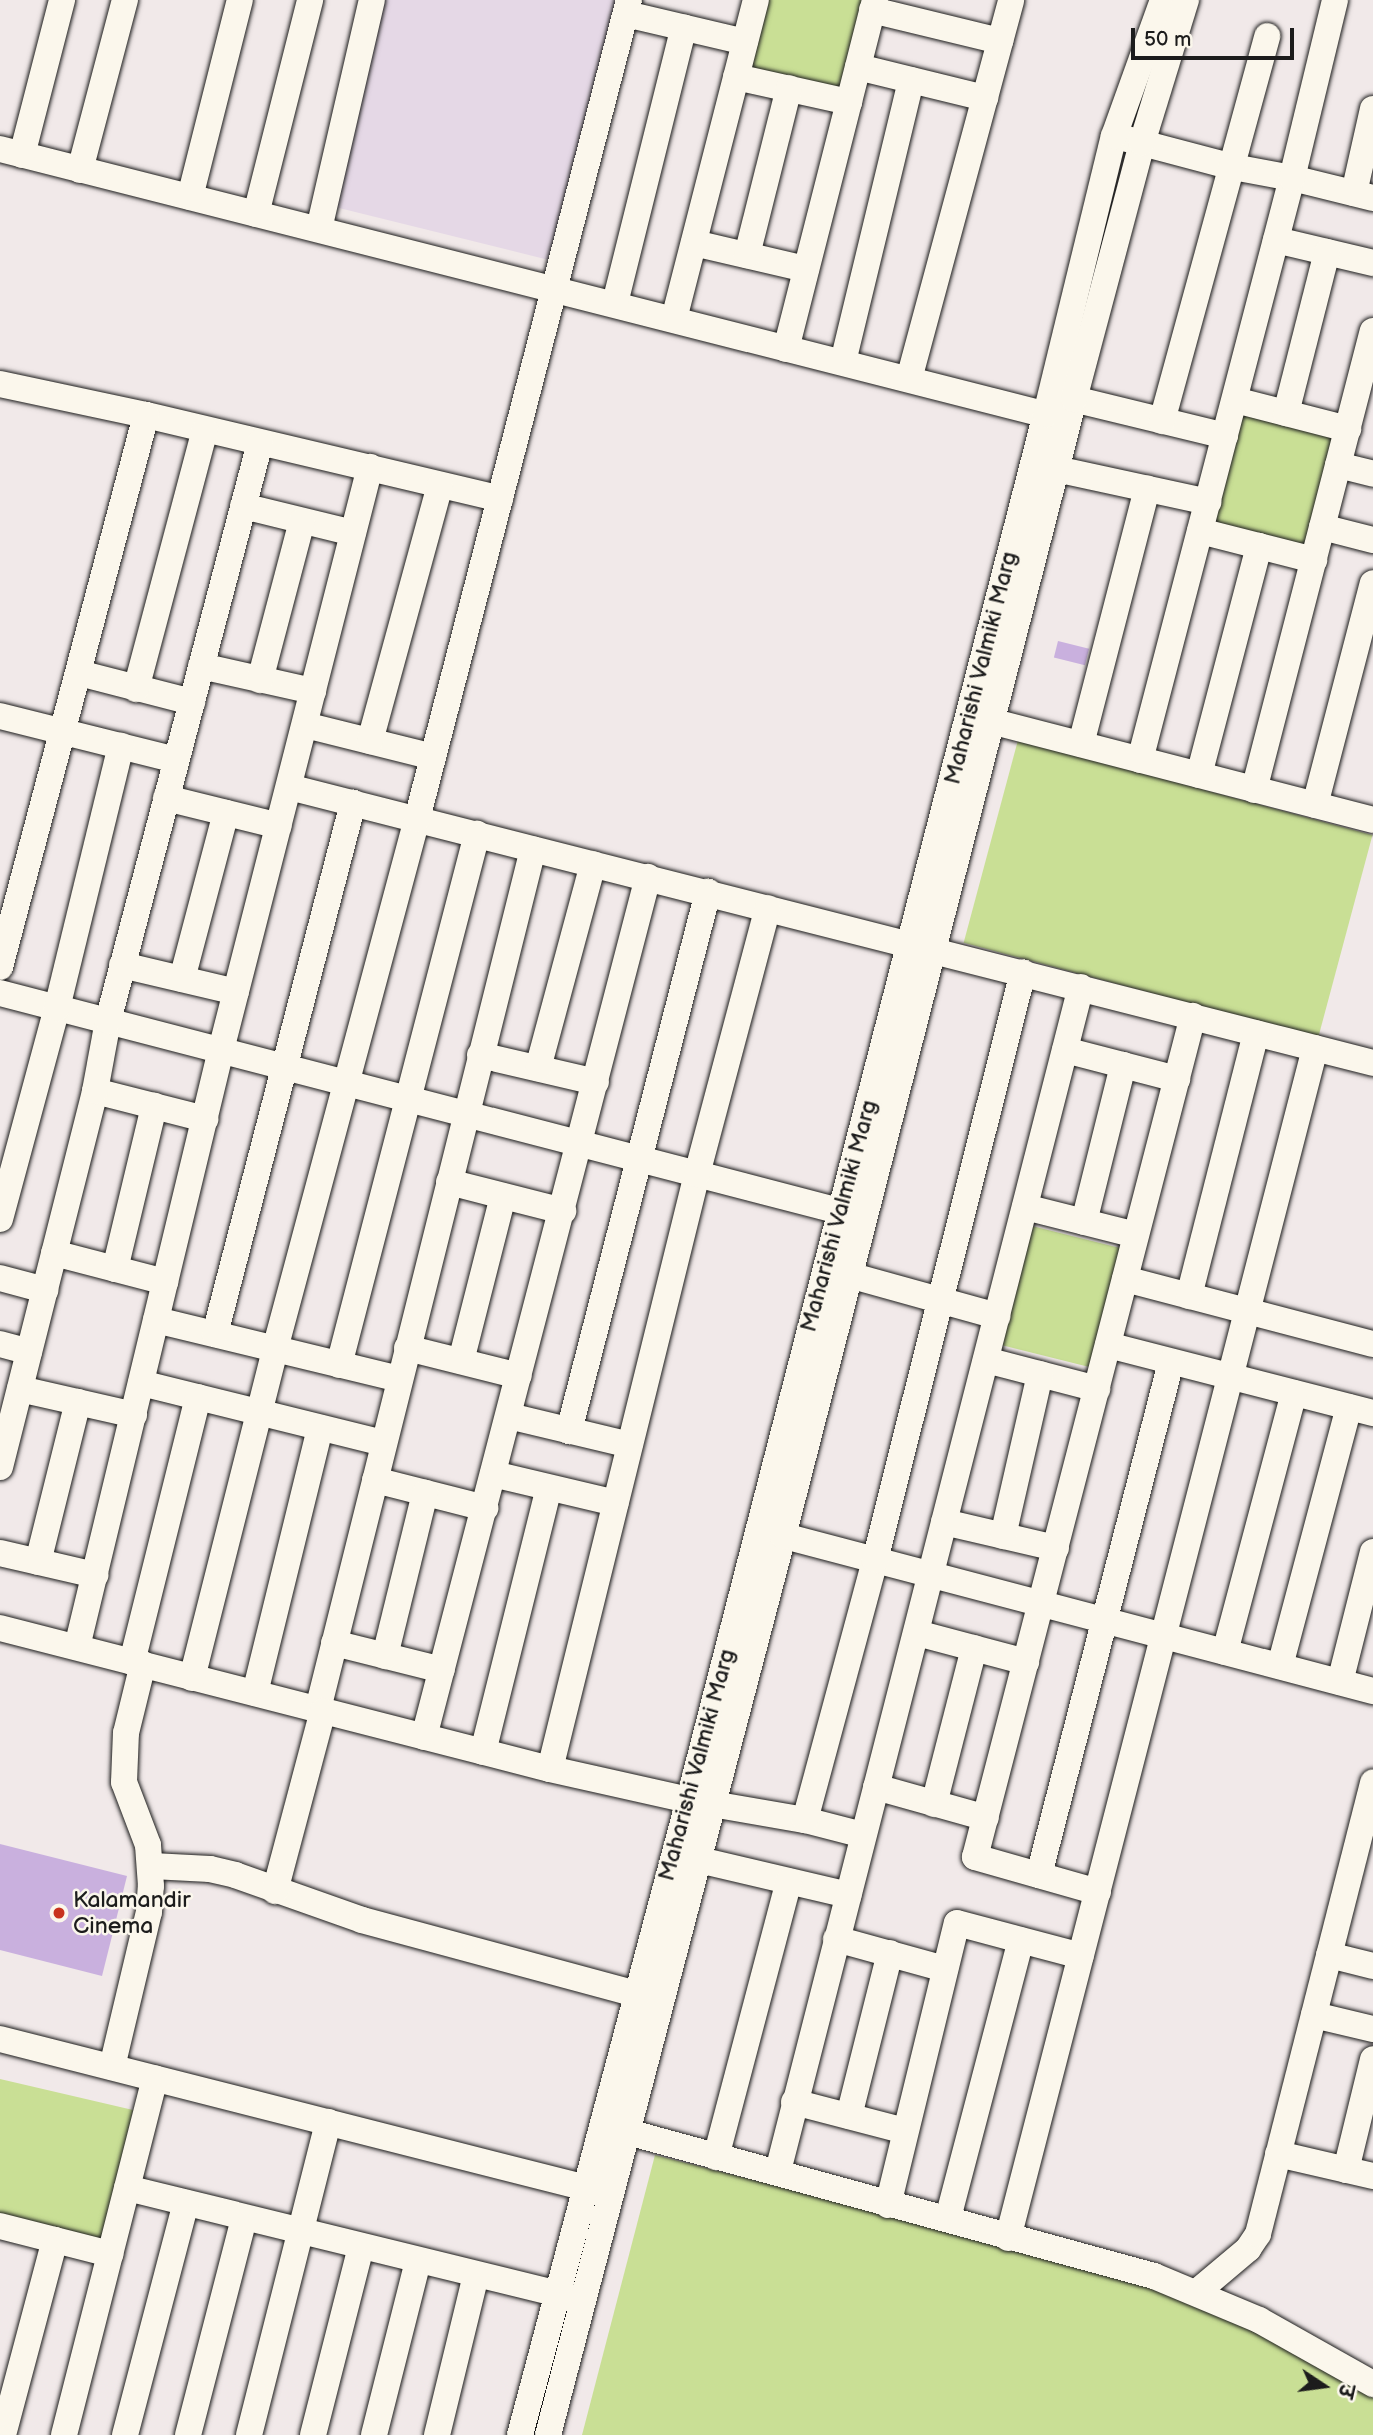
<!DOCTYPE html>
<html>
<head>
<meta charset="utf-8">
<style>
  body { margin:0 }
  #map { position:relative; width:1373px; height:2435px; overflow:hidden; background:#f1e9e9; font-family:"Balsamiq Sans","Playpen Sans Deva",sans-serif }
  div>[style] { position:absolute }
  .built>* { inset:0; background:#e5d8e6 }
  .green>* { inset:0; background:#c9df95; transform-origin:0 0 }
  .building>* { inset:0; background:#c9b0de; transform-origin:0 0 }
  .roads { filter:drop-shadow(0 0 2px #1c1c1c) drop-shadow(0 0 2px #1c1c1c) }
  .minor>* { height:26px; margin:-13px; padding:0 13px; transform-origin:13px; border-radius:13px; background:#fbf7ec }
  .dots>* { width:19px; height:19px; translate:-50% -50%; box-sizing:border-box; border:4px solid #fbf7ec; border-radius:50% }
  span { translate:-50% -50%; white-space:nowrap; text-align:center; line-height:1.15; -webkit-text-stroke:5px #fbf7ec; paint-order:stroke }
  .street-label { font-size:23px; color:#1c1c1c }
  .poi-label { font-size:23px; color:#1c1c1c }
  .left { translate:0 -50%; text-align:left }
  .north { position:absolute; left:1289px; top:2351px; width:70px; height:70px; -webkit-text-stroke:5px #fbf7ec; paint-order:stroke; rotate:103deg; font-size:19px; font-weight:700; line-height:28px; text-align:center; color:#1c1c1c }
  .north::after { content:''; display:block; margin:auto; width:24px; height:32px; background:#1c1c1c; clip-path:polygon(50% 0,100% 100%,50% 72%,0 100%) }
  .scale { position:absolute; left:1131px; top:28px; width:163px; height:32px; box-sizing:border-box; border:4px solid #1c1c1c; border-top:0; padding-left:9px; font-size:21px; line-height:24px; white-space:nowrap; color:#1c1c1c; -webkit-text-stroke:5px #fbf7ec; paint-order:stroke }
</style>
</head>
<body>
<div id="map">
  <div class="built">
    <i style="clip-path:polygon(383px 0,618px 0,553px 261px,331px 206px)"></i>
  </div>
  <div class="green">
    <i style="clip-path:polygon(762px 0,865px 0,841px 97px,744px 72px)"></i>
    <i style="left:1239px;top:409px;width:100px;height:122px;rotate:14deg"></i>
    <i style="left:1018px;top:740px;width:367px;height:210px;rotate:15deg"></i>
    <i style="left:1028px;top:1225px;width:100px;height:123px;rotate:14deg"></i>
    <i style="clip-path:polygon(0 2079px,133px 2110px,102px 2240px,0 2216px)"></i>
    <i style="clip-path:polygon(655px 2155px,1174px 2287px,1373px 2392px,1373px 2435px,582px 2435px)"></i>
  </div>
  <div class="building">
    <i style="left:1058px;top:641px;width:32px;height:17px;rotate:14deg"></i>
    <i style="clip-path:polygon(0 1844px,127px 1876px,102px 1976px,0 1950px)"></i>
  </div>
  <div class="roads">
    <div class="minor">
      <i style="left:872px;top:10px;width:132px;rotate:13.6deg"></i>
      <i style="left:626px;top:14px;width:122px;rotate:13.2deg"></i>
      <i style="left:858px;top:67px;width:131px;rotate:13.7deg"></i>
      <i style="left:736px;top:77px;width:116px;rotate:12.5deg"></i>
      <i style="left:1127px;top:139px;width:110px;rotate:14.8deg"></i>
      <i style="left:1233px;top:167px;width:60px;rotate:10.6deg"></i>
      <i style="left:1292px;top:178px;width:83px;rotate:13.9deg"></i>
      <i style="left:0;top:149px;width:1097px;rotate:14.25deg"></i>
      <i style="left:22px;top:155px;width:160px;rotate:-75.5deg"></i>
      <i style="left:80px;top:170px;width:176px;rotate:-75.2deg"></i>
      <i style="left:1354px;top:193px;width:86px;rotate:-77.3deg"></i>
      <i style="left:190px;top:197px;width:203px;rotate:-75.8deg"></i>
      <i style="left:256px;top:214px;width:221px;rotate:-75.8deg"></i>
      <i style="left:319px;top:229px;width:235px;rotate:-77deg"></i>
      <i style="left:1276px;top:240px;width:100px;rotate:13.3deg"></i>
      <i style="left:694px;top:243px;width:115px;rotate:13.1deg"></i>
      <i style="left:747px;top:255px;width:172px;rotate:-75.9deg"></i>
      <i style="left:615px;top:303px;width:284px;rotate:-76deg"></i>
      <i style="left:674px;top:319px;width:329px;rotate:-75.6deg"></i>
      <i style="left:786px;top:349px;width:360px;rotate:-75.7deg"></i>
      <i style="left:843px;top:362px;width:290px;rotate:-76.4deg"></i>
      <i style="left:909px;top:379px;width:392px;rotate:-74.9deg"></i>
      <i style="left:0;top:384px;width:149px;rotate:12deg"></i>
      <i style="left:146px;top:415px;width:364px;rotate:13.3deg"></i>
      <i style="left:1057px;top:395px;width:173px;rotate:13.7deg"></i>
      <i style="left:1235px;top:400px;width:117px;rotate:14.4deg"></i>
      <i style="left:1286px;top:413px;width:166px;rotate:-75.7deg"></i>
      <i style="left:1162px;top:421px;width:399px;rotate:-74.7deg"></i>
      <i style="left:1338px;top:465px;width:36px;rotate:14deg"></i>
      <i style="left:1056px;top:469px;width:156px;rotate:12.2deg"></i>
      <i style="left:243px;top:506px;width:113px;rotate:13.8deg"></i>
      <i style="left:1322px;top:527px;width:53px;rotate:14.3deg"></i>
      <i style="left:1200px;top:531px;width:118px;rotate:14.3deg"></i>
      <i style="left:201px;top:666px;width:115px;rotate:12.6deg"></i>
      <i style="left:79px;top:673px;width:117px;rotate:14.4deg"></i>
      <i style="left:260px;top:680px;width:164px;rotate:-75.2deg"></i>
      <i style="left:136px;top:689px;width:268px;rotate:-75.1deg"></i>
      <i style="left:0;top:716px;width:181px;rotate:14deg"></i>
      <i style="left:975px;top:717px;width:411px;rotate:14.5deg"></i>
      <i style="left:305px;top:725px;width:132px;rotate:14deg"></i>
      <i style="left:370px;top:741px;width:265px;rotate:-74.7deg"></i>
      <i style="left:1081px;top:744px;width:264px;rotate:-75.5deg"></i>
      <i style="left:1140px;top:760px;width:602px;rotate:-75.36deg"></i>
      <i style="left:1292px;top:178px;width:183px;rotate:-76.4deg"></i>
      <i style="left:1199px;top:775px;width:237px;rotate:-75.3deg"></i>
      <i style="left:289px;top:787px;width:1119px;rotate:14.28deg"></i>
      <i style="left:1254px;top:790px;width:474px;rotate:-75.5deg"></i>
      <i style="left:166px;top:798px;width:116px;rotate:13.9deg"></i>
      <i style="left:1315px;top:805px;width:229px;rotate:-75.4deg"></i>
      <i style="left:122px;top:965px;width:117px;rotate:13.3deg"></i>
      <i style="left:0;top:967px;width:571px;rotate:-75.18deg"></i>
      <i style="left:182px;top:979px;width:172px;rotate:-75.2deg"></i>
      <i style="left:0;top:993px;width:883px;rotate:14.56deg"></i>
      <i style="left:1065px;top:1050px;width:116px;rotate:14.5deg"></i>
      <i style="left:480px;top:1055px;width:119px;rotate:13.1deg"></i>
      <i style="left:538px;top:1068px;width:211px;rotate:-74.9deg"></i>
      <i style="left:95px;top:1091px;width:114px;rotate:14.3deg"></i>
      <i style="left:449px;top:1182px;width:118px;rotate:14.3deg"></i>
      <i style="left:1025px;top:1207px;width:114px;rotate:14.2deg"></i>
      <i style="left:0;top:1219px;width:219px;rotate:-74.9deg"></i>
      <i style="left:57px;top:1008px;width:270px;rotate:-76.3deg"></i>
      <i style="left:1084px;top:1222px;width:162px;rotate:-76deg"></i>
      <i style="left:54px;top:1253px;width:115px;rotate:14.6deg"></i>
      <i style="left:115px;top:1269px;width:168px;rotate:-76.5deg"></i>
      <i style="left:849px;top:1275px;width:154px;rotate:15.5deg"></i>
      <i style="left:0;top:1278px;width:47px;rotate:14.9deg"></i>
      <i style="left:1125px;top:1279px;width:256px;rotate:14.7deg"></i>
      <i style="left:1189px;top:1296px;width:271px;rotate:-75.7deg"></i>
      <i style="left:156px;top:1320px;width:251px;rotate:13.6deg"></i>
      <i style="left:215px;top:1334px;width:549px;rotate:-75.43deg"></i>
      <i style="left:0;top:1344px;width:30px;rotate:15deg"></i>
      <i style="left:1108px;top:1345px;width:274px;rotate:14.4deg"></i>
      <i style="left:407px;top:1348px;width:115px;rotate:14deg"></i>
      <i style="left:986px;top:1360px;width:115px;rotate:14.6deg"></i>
      <i style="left:461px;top:1361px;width:170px;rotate:-75.7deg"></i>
      <i style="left:339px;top:1365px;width:549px;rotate:-75.43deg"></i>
      <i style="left:141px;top:1383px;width:249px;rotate:13.9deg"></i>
      <i style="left:20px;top:1389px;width:117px;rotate:12.8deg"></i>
      <i style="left:509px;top:1416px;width:124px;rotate:13.5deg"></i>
      <i style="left:569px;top:1431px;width:557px;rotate:-75.54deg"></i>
      <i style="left:0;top:1467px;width:388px;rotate:-75.8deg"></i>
      <i style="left:95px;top:1091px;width:71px;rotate:-79.5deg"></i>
      <i style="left:108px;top:1021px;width:598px;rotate:-75.27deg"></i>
      <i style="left:493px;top:1474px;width:126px;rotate:13.3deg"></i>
      <i style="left:375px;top:1480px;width:114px;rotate:14.3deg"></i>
      <i style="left:944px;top:1522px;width:115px;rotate:13.1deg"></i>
      <i style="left:769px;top:1532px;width:625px;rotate:14.75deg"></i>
      <i style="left:1003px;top:1536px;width:166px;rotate:-77.1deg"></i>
      <i style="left:0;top:1553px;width:98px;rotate:13deg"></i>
      <i style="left:38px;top:1562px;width:165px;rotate:-76deg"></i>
      <i style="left:0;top:1628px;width:568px;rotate:14.38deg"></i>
      <i style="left:550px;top:1769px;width:142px;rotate:12.6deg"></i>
      <i style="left:689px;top:1800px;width:118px;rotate:9.8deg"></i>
      <i style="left:805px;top:1820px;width:60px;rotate:14.5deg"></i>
      <i style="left:917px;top:1633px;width:113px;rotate:14.9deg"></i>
      <i style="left:334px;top:1643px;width:111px;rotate:14deg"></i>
      <i style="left:77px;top:1647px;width:614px;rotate:-76.44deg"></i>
      <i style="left:221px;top:1050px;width:602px;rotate:-75.66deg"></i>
      <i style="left:1225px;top:1652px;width:268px;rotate:-75.1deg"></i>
      <i style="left:385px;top:1656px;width:168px;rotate:-76.2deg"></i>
      <i style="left:132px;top:1662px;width:273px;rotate:-76deg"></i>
      <i style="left:1280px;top:1666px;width:268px;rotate:-75.1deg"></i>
      <i style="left:192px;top:1678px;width:339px;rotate:-75.8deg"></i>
      <i style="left:275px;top:1349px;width:549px;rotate:-75deg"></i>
      <i style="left:417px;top:819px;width:846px;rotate:-75.49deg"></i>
      <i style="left:1340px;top:1682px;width:134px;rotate:-75.8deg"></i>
      <i style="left:255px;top:1693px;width:273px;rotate:-76.2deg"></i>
      <i style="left:318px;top:1709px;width:886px;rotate:-75.96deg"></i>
      <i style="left:424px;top:1737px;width:889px;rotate:-75.4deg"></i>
      <i style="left:483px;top:1752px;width:272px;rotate:-76deg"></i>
      <i style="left:550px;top:1769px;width:613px;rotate:-76.12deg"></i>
      <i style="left:697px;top:1174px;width:275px;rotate:-75.1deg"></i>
      <i style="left:876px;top:1787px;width:114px;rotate:15.7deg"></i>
      <i style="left:934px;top:1804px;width:161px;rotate:-75.6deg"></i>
      <i style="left:805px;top:1820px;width:269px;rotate:-74.9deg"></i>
      <i style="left:875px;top:1560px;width:606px;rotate:-75.87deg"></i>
      <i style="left:682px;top:1856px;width:171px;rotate:13.2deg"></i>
      <i style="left:152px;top:1866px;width:58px;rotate:3deg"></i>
      <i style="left:210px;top:1869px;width:26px;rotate:13deg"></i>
      <i style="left:235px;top:1875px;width:135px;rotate:19.5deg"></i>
      <i style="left:362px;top:1920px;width:285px;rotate:15.1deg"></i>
      <i style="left:1039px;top:1875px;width:530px;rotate:-75.57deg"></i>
      <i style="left:275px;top:1891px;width:186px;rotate:-75.1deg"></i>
      <i style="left:1098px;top:1892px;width:128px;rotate:-164.1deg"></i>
      <i style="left:975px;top:1857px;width:869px;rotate:-75.47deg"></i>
      <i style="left:836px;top:1939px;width:113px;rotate:15.4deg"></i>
      <i style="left:1329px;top:1955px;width:45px;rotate:14deg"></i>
      <i style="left:1314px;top:2015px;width:61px;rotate:13.3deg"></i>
      <i style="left:0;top:2039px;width:621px;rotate:14.26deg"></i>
      <i style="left:112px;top:2067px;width:159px;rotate:-76.6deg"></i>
      <i style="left:149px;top:1912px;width:26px;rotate:-86deg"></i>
      <i style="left:151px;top:1886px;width:41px;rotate:-94.2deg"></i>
      <i style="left:148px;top:1845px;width:67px;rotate:-110.9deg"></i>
      <i style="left:124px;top:1782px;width:49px;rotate:-87.7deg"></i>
      <i style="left:126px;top:1733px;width:71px;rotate:-76.2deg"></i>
      <i style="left:794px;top:2102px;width:115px;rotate:14.6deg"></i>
      <i style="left:849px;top:2116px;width:168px;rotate:-75.9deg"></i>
      <i style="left:613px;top:2128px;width:561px;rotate:15.3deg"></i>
      <i style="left:1154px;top:2276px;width:114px;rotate:22.7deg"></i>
      <i style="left:1259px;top:2320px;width:131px;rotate:29.3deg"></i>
      <i style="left:1278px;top:2154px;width:98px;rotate:13deg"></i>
      <i style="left:716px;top:2157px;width:285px;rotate:-75.2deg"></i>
      <i style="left:1346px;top:2170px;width:114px;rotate:-76.3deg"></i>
      <i style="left:778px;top:2171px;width:1222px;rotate:-75.65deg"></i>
      <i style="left:127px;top:2188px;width:460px;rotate:13.8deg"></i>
      <i style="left:888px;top:2205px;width:290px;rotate:-76.3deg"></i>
      <i style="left:957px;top:1923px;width:128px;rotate:14.9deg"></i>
      <i style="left:948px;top:2218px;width:287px;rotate:-75.3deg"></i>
      <i style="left:0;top:2226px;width:114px;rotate:14.3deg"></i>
      <i style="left:1008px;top:2238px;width:1229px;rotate:-75.53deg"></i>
      <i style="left:1197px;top:2292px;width:67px;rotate:-40.1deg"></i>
      <i style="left:1248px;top:2249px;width:18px;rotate:-56deg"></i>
      <i style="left:1258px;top:2234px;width:466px;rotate:-75.7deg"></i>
      <i style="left:3px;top:2435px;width:202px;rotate:-75.1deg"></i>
      <i style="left:64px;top:2435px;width:368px;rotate:-75.7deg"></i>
      <i style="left:125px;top:2435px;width:240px;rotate:-75.3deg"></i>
      <i style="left:188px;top:2435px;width:224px;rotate:-75.5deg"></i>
      <i style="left:249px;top:2435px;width:323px;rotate:-75.8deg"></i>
      <i style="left:313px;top:2435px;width:194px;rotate:-75.7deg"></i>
      <i style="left:374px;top:2435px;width:179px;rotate:-75.8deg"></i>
      <i style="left:437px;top:2435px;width:165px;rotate:-76.3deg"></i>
      <i style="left:520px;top:2435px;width:657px;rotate:-75.1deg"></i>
      <i style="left:689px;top:1800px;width:1431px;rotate:-75.56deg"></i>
      <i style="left:1046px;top:414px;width:286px;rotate:-76.3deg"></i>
      <i style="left:1114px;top:136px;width:145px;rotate:-70.2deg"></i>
      <i style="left:548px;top:2435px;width:929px;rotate:-75.35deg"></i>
      <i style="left:783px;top:1536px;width:1174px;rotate:-75.64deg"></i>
      <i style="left:1074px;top:399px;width:265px;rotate:-75.1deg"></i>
      <i style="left:1142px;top:143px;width:150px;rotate:-72.9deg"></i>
    </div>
  </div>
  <div class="dots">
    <i style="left:59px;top:1913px;background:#c8321e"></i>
  </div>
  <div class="street-label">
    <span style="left:981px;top:668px;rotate:-76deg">Maharishi Valmiki Marg</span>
    <span style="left:839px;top:1216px;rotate:-75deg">Maharishi Valmiki Marg</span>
    <span style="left:697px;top:1765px;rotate:-75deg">Maharishi Valmiki Marg</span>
  </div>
  <div class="poi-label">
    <span class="left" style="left:73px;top:1913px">Kalamandir<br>Cinema</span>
  </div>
  <div class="north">उ</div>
  <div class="scale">50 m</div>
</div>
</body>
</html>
